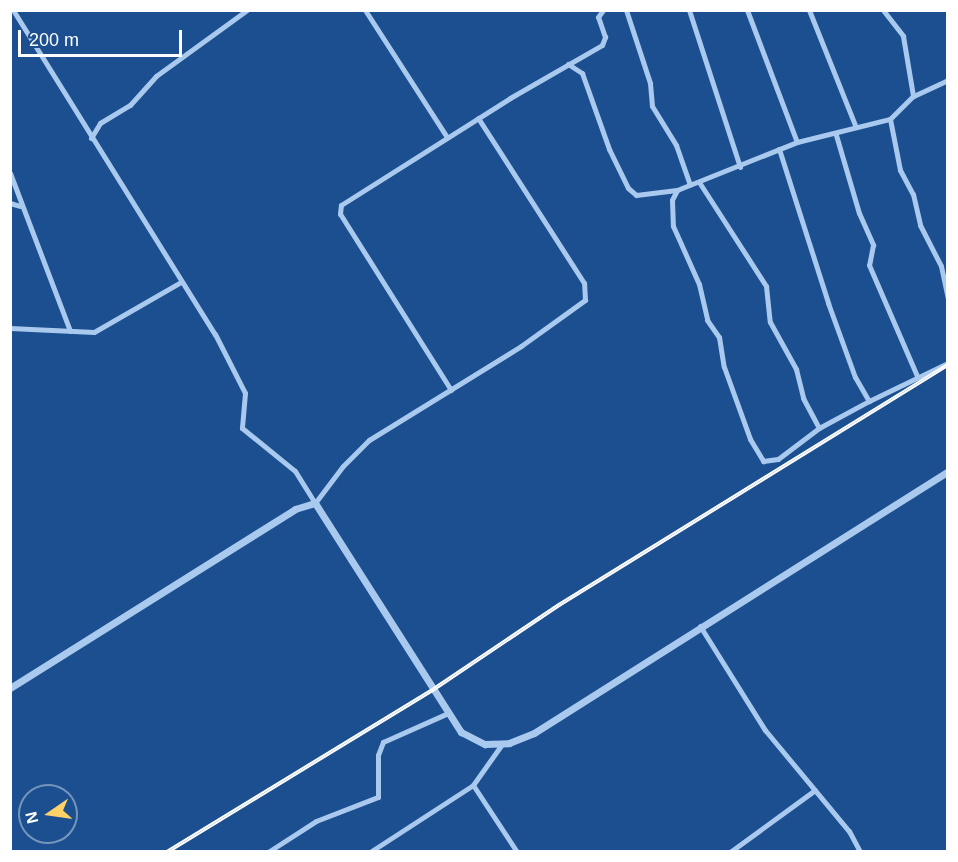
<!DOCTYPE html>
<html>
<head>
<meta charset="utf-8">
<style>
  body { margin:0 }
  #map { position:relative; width:958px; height:862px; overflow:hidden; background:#1b4f8f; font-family:Helvetica,sans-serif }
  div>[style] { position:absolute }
  .minor>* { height:5px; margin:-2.5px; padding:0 2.5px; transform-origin:2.5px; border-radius:2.5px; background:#a9c9ee }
  .tertiary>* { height:7px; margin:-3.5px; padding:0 3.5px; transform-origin:3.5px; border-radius:3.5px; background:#a9c9ee }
  .rail>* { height:4px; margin-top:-2px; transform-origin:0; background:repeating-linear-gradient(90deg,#1b4f8f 0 4.5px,#fff 0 9px); box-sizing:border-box; border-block:2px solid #fff }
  span { translate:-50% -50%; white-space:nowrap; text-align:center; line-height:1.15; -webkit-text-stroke:4.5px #1b4f8f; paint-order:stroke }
  .frame { position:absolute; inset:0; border:12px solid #fff; pointer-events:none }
  .north { position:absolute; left:18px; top:784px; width:60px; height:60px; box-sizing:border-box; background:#1b4f8f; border:2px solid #7695bc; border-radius:50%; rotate:257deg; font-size:16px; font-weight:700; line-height:24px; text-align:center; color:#fff }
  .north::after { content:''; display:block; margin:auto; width:21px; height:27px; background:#ffd166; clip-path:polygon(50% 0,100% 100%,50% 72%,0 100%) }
  .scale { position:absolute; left:18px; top:30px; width:164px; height:27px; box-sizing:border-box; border:3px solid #fff; border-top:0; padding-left:8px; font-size:18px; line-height:21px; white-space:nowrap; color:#fff; -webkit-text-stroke:4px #1b4f8f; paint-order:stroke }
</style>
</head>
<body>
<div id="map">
  <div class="minor">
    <i style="left:13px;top:10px;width:382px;rotate:58.1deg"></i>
    <i style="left:215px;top:334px;width:66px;rotate:63deg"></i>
    <i style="left:245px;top:393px;width:35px;rotate:95deg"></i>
    <i style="left:242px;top:428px;width:68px;rotate:39.1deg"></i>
    <i style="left:295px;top:471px;width:38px;rotate:58deg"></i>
    <i style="left:315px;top:503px;width:46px;rotate:-52.9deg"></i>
    <i style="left:343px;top:466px;width:37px;rotate:-45deg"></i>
    <i style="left:369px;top:440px;width:179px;rotate:-31.7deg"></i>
    <i style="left:521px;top:346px;width:79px;rotate:-35.7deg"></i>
    <i style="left:585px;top:300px;width:17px;rotate:-93deg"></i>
    <i style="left:584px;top:283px;width:196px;rotate:-122.7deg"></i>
    <i style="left:365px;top:10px;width:151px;rotate:57.2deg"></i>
    <i style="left:626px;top:10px;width:77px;rotate:71.8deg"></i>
    <i style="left:650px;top:83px;width:23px;rotate:85deg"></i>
    <i style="left:652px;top:106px;width:46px;rotate:58.4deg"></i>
    <i style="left:676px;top:145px;width:42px;rotate:70.7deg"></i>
    <i style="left:689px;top:10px;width:165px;rotate:72deg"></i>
    <i style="left:747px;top:10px;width:141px;rotate:69.3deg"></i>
    <i style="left:809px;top:10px;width:124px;rotate:68.2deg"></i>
    <i style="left:883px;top:10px;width:33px;rotate:52deg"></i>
    <i style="left:903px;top:36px;width:61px;rotate:80.5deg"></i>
    <i style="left:568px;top:64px;width:17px;rotate:33deg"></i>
    <i style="left:582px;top:73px;width:81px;rotate:70.4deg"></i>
    <i style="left:609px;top:149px;width:43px;rotate:64deg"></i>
    <i style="left:628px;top:188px;width:11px;rotate:41deg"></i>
    <i style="left:636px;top:195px;width:41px;rotate:-7deg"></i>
    <i style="left:677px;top:190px;width:129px;rotate:-21.8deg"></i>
    <i style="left:797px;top:142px;width:96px;rotate:-13.9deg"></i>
    <i style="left:948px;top:80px;width:38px;rotate:155deg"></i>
    <i style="left:913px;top:96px;width:33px;rotate:135deg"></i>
    <i style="left:890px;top:119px;width:52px;rotate:78.9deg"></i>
    <i style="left:900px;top:170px;width:27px;rotate:62deg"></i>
    <i style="left:913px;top:194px;width:32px;rotate:77deg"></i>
    <i style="left:920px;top:225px;width:46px;rotate:62.9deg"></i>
    <i style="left:941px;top:266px;width:33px;rotate:78deg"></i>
    <i style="left:836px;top:135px;width:81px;rotate:73.6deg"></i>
    <i style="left:859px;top:213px;width:35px;rotate:66deg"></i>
    <i style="left:873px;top:245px;width:20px;rotate:101deg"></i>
    <i style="left:869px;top:265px;width:121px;rotate:66.6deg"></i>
    <i style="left:91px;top:138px;width:17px;rotate:-59deg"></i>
    <i style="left:100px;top:123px;width:35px;rotate:-31deg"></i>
    <i style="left:130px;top:105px;width:39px;rotate:-48deg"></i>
    <i style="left:156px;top:76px;width:112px;rotate:-36deg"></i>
    <i style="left:779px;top:149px;width:162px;rotate:72.3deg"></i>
    <i style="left:828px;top:303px;width:79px;rotate:70deg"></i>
    <i style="left:855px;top:377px;width:28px;rotate:60deg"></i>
    <i style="left:869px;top:401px;width:88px;rotate:-25.7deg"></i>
    <i style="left:10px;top:173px;width:169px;rotate:69.2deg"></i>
    <i style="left:699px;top:182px;width:124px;rotate:57.2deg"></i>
    <i style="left:766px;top:286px;width:36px;rotate:84deg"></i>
    <i style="left:770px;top:322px;width:54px;rotate:61deg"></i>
    <i style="left:796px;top:369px;width:30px;rotate:76deg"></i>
    <i style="left:803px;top:398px;width:34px;rotate:62deg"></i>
    <i style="left:677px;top:190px;width:11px;rotate:117deg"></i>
    <i style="left:672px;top:200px;width:26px;rotate:88deg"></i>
    <i style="left:673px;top:226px;width:64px;rotate:65.9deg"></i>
    <i style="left:699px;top:284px;width:37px;rotate:77deg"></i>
    <i style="left:707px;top:320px;width:21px;rotate:55deg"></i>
    <i style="left:719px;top:337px;width:30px;rotate:81deg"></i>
    <i style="left:724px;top:367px;width:77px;rotate:70.1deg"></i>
    <i style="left:750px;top:439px;width:26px;rotate:59deg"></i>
    <i style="left:763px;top:461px;width:15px;rotate:-8deg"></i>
    <i style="left:778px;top:459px;width:51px;rotate:-37.1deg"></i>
    <i style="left:819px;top:428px;width:57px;rotate:-28.4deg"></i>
    <i style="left:10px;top:203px;width:10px;rotate:17deg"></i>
    <i style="left:10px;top:328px;width:84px;rotate:2.7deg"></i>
    <i style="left:94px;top:332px;width:100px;rotate:-29.9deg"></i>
    <i style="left:451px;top:390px;width:208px;rotate:-122.2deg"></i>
    <i style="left:340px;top:214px;width:9px;rotate:-84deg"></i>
    <i style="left:341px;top:205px;width:200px;rotate:-32.3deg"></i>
    <i style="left:510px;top:98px;width:106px;rotate:-29.9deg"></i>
    <i style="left:602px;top:45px;width:9px;rotate:-69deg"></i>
    <i style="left:605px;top:37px;width:21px;rotate:-109deg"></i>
    <i style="left:598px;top:17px;width:9px;rotate:-54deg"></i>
    <i style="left:700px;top:626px;width:123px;rotate:58deg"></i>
    <i style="left:765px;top:730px;width:131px;rotate:50.3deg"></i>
    <i style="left:849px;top:831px;width:24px;rotate:62deg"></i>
    <i style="left:473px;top:785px;width:80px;rotate:56.7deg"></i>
    <i style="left:268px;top:852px;width:57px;rotate:-32.9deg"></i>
    <i style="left:316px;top:821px;width:66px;rotate:-21.2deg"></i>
    <i style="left:378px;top:797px;width:42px;rotate:-90deg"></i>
    <i style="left:378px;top:755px;width:14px;rotate:-69deg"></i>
    <i style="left:383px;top:742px;width:71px;rotate:-24deg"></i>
    <i style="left:370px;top:852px;width:123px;rotate:-33deg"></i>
    <i style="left:473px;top:785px;width:50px;rotate:-54.7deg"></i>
    <i style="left:730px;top:852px;width:105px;rotate:-36.1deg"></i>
  </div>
  <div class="tertiary">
    <i style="left:10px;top:688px;width:337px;rotate:-32.1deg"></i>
    <i style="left:295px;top:509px;width:21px;rotate:-17deg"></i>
    <i style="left:315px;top:503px;width:272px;rotate:57.5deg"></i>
    <i style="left:461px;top:732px;width:27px;rotate:27deg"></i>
    <i style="left:485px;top:744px;width:24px;rotate:-2deg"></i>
    <i style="left:509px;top:743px;width:27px;rotate:-22deg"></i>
    <i style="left:534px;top:733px;width:490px;rotate:-32.3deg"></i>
  </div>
  <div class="rail">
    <i style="left:167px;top:852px;width:313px;rotate:-31.4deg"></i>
    <i style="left:434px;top:689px;width:151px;rotate:-33.9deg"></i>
    <i style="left:559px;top:605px;width:457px;rotate:-31.7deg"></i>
  </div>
  <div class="frame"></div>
  <div class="north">N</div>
  <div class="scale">200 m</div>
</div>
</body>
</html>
